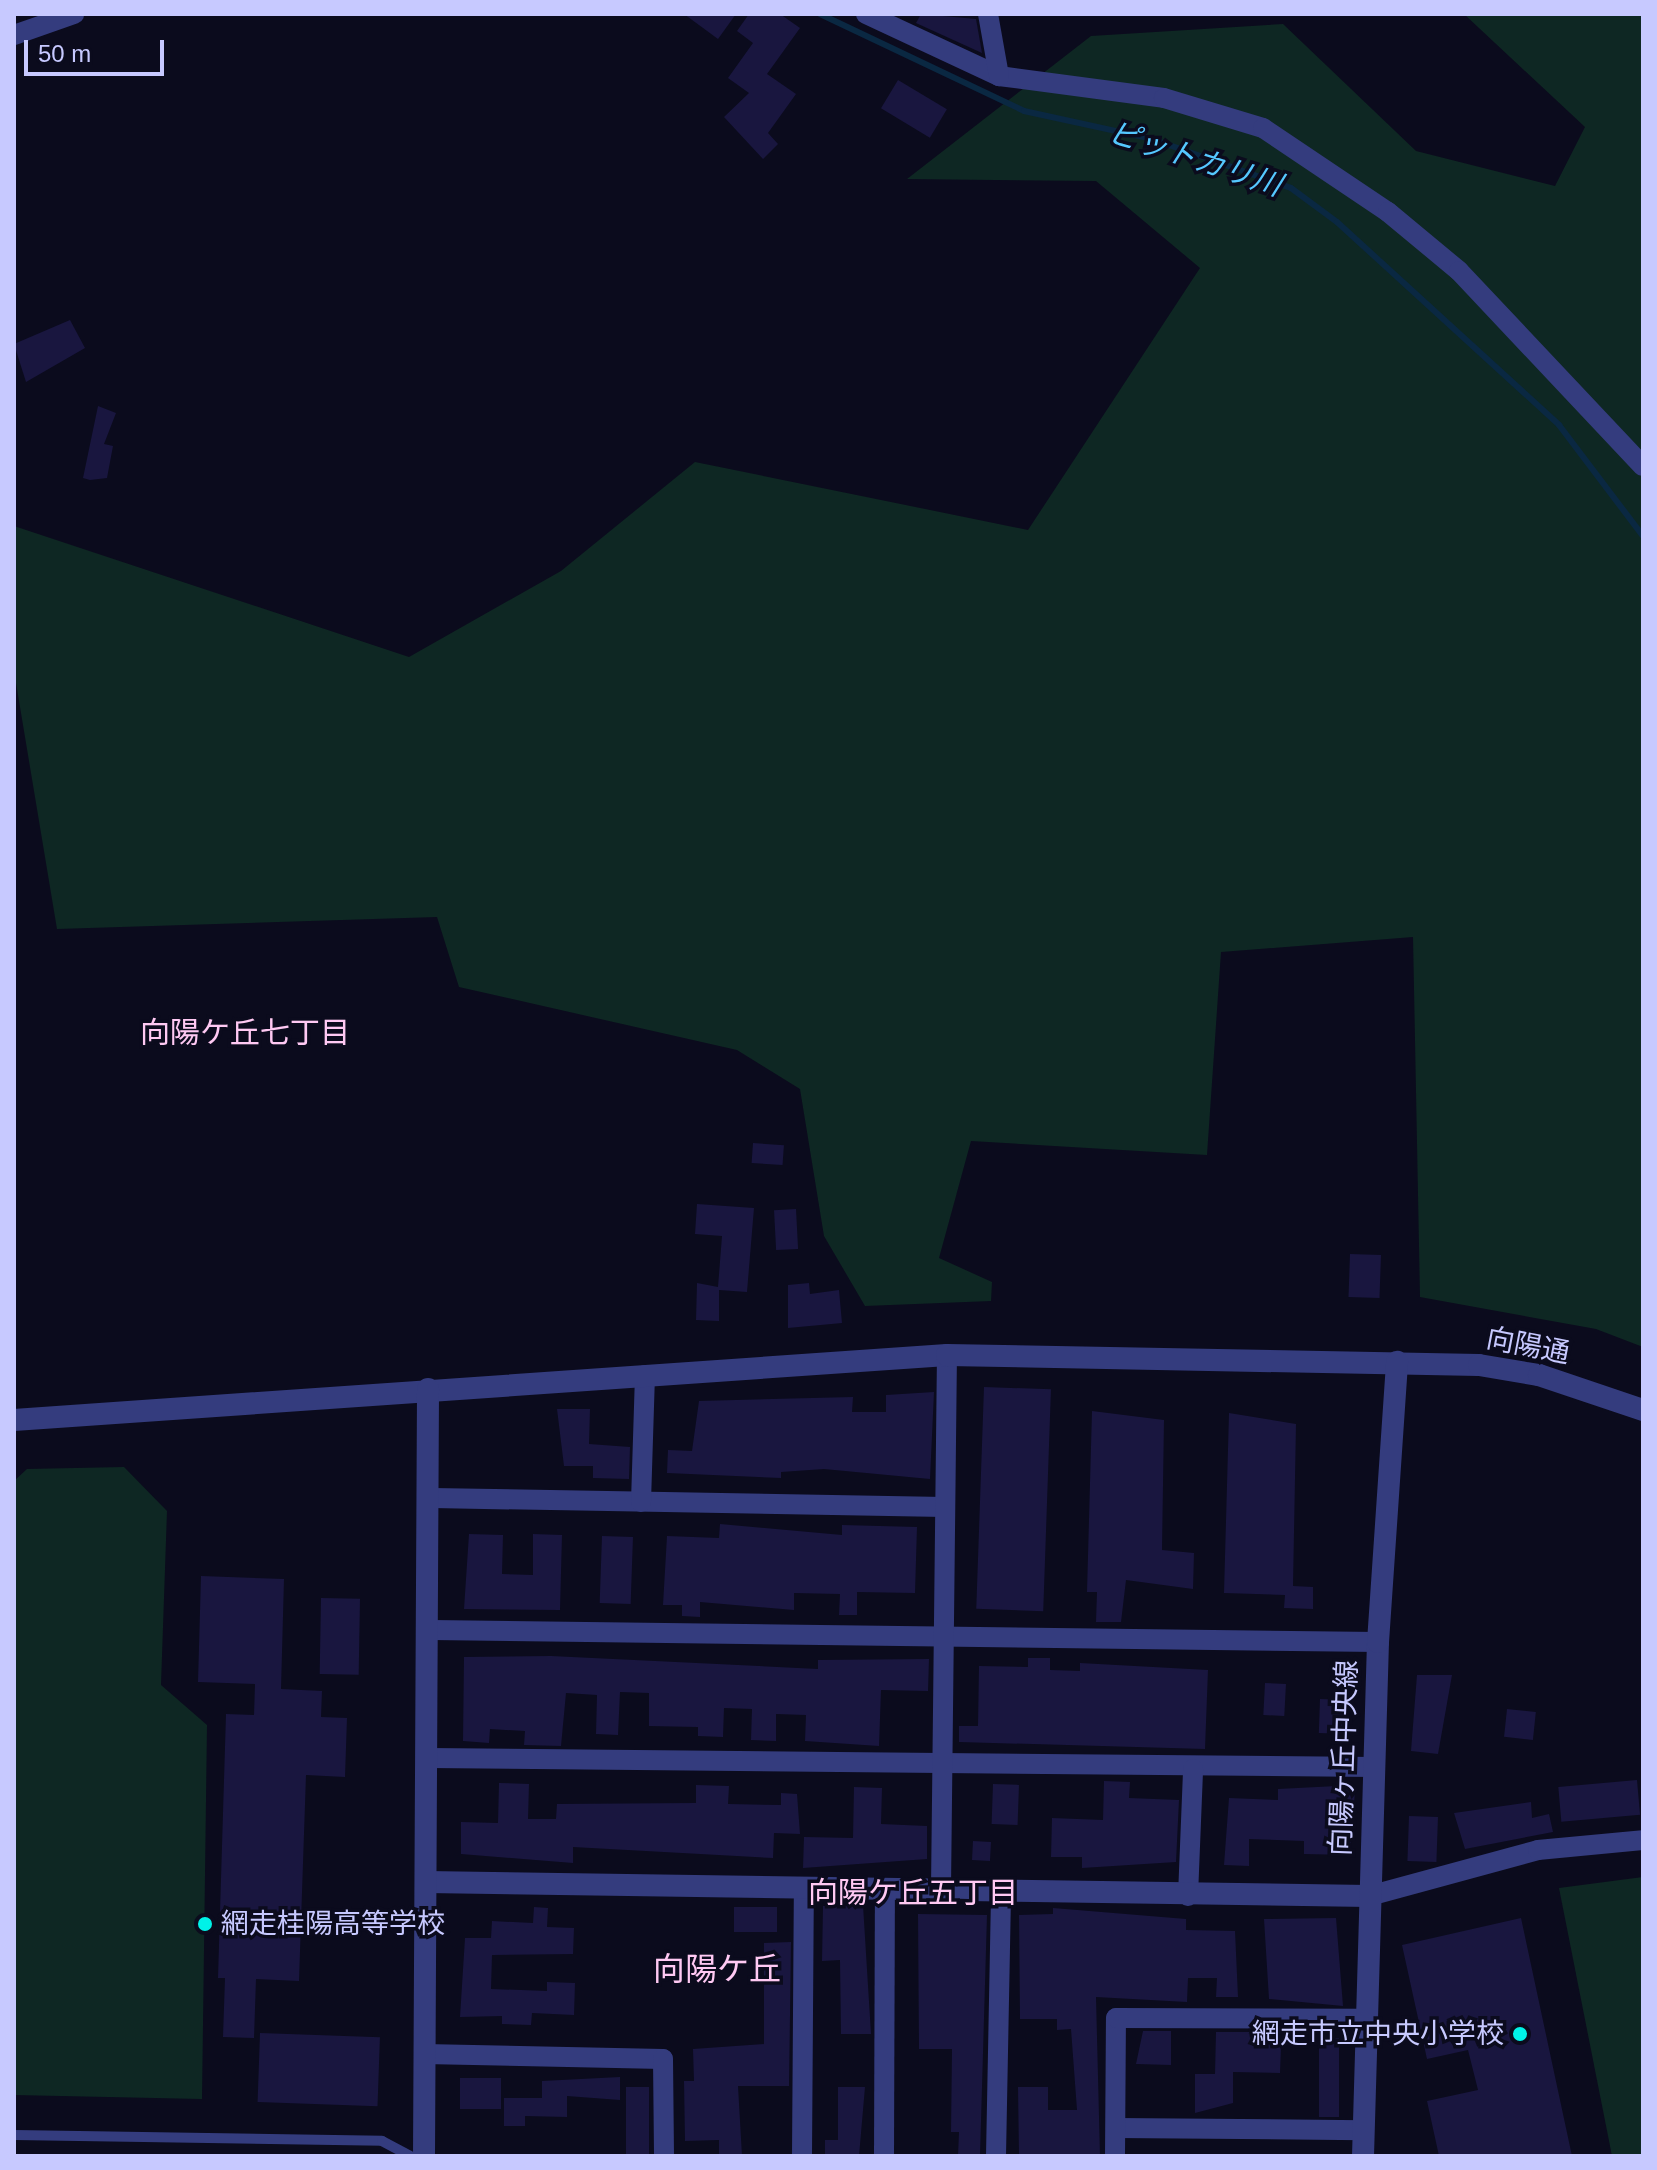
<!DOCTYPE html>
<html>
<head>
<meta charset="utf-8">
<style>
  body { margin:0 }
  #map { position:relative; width:1657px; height:2170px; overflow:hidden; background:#0b0b1d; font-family:Helvetica,"Noto Sans JP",sans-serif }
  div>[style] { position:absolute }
  .green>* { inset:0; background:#0e2723 }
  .stream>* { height:6px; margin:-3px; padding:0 3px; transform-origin:3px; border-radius:3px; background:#0a2842 }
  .building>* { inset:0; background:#19163f; transform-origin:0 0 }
  .service>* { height:10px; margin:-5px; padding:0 5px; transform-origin:5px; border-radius:5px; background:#343c7e }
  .minor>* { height:20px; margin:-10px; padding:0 10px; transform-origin:10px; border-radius:10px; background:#343c7e }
  .tertiary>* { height:22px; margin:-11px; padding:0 11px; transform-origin:11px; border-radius:11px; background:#343c7e }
  .dots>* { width:22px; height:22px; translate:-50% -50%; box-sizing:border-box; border:4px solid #0b0b1d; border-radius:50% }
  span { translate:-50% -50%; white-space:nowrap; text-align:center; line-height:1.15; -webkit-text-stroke:7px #0b0b1d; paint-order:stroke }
  .street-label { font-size:28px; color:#c7c9ff }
  .poi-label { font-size:28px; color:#c7c9ff }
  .left { translate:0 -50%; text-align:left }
  .right { translate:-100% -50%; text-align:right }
  .water-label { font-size:30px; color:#55c8ff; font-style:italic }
  .neighbourhood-label { font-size:30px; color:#ffc9f3 }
  .quarter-label { font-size:32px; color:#ffc9f3 }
  .frame { position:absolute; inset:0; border:16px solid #c7c9ff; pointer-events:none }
  .scale { position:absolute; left:24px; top:40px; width:140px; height:36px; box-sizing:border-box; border:4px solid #c7c9ff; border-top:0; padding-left:10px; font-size:24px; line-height:28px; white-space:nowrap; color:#c7c9ff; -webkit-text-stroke:6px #0b0b1d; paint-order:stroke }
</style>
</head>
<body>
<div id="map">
  <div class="green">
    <i style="clip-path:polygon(1464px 14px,1643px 14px,1643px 1347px,1596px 1329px,1420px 1297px,1413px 937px,1221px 952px,1207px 1155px,971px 1141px,939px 1258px,992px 1282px,991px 1301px,865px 1306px,824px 1236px,800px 1089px,737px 1050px,459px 987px,437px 917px,57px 929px,14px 671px,14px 526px,409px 657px,561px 571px,695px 462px,1028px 530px,1200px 268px,1096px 181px,907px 179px,1091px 36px,1283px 24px,1416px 151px,1555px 186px,1585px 127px)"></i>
    <i style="clip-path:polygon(124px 1467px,167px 1511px,161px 1685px,207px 1725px,202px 2099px,14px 2095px,14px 1481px,27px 1469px)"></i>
    <i style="clip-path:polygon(1643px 1877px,1643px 2156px,1612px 2156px,1559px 1888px)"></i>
  </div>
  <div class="stream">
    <i style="left:820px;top:14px;width:226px;rotate:25.4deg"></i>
    <i style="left:1024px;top:111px;width:131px;rotate:12.3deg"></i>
    <i style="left:1152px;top:139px;width:147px;rotate:19.4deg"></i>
    <i style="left:1291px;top:188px;width:57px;rotate:36.5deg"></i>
    <i style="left:1337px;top:222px;width:301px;rotate:42.4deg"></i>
    <i style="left:1559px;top:425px;width:139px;rotate:52.9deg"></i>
  </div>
  <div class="building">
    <i style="clip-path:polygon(684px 14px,736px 14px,718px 39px)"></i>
    <i style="clip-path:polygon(749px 14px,780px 14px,800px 28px,767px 74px,796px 94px,768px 133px,778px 144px,763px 159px,724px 117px,749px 93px,728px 78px,753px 43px,737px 31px)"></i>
    <i style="clip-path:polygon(921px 14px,976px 19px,982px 53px,916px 23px)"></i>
    <i style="left:898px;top:80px;width:57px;height:33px;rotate:31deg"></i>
    <i style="clip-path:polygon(70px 320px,85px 348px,26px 382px,14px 344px)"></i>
    <i style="clip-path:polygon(98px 406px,116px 413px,104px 444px,113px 446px,107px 478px,90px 480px,83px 478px)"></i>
    <i style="left:753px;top:1143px;width:31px;height:20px;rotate:4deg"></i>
    <i style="clip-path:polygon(697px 1204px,754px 1208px,747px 1292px,719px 1290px,719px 1321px,696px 1320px,697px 1283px,718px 1287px,722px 1236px,695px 1234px)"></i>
    <i style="left:796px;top:1209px;width:40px;height:22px;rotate:87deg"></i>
    <i style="left:1350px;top:1254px;width:31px;height:43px;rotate:2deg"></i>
    <i style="clip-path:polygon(809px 1283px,810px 1294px,839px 1290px,842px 1323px,788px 1328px,788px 1285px)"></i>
    <i style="left:984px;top:1387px;width:67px;height:222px;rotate:2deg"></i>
    <i style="clip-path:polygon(934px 1392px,930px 1479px,824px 1469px,781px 1472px,781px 1478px,667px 1473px,668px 1450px,692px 1451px,699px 1401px,853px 1397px,852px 1412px,886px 1412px,886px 1395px)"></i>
    <i style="clip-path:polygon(557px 1409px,590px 1409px,589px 1444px,630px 1447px,629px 1479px,593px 1478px,593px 1466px,564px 1466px)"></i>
    <i style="clip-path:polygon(1092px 1411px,1164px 1420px,1162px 1550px,1194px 1553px,1193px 1589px,1126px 1580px,1121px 1622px,1096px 1622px,1097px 1592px,1087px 1592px)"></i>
    <i style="clip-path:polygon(1229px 1413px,1296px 1424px,1293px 1586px,1313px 1587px,1313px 1609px,1284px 1608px,1285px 1595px,1224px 1593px)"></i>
    <i style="clip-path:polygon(720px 1524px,842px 1535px,842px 1525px,917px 1527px,915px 1593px,857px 1592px,857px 1615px,839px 1615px,840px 1594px,794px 1593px,794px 1610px,700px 1602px,700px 1617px,682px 1616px,682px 1605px,663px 1605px,667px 1536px,719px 1538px)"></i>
    <i style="clip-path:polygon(469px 1534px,503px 1535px,502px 1574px,533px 1575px,533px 1534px,562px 1535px,560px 1610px,464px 1609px)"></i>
    <i style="left:602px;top:1536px;width:31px;height:67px;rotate:2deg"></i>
    <i style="clip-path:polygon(201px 1576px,284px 1579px,281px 1689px,322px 1691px,321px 1717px,347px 1718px,345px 1777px,306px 1775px,299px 1981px,256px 1979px,254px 2038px,223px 2037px,225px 1978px,218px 1978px,226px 1714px,254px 1715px,255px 1684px,198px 1682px)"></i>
    <i style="left:321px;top:1598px;width:39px;height:76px;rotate:1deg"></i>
    <i style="clip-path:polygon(551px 1656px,818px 1669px,818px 1660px,929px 1659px,928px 1691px,881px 1690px,879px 1746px,805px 1741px,806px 1715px,776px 1714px,776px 1741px,751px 1740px,752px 1709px,724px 1708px,723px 1737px,698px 1736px,698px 1727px,649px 1726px,649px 1693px,620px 1692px,618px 1735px,596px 1734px,597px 1695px,566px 1693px,561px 1746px,524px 1745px,525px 1731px,490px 1729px,489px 1743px,463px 1741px,464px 1657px)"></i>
    <i style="clip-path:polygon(1028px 1658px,1050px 1658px,1050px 1670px,1080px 1671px,1080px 1663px,1208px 1670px,1205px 1749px,959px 1742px,959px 1726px,978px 1726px,979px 1666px,1028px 1667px)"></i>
    <i style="clip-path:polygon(1417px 1675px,1452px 1675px,1438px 1754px,1411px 1751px)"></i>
    <i style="left:1265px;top:1683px;width:21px;height:32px;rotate:3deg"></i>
    <i style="left:1320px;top:1699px;width:28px;height:34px;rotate:2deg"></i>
    <i style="left:1507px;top:1709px;width:29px;height:28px;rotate:6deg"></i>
    <i style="left:1637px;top:1780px;width:35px;height:79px;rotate:85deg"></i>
    <i style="clip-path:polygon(1104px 1781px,1130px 1782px,1129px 1798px,1179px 1800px,1176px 1862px,1082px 1868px,1082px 1857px,1051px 1857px,1052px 1818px,1103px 1820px)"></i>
    <i style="clip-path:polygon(499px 1783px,529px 1784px,528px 1819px,556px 1819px,557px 1804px,696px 1803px,696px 1785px,729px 1786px,728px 1804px,781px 1805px,781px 1793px,797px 1794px,800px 1834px,774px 1833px,773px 1858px,573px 1847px,573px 1863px,461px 1854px,461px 1822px,498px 1823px)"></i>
    <i style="left:993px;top:1784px;width:26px;height:40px;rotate:2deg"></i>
    <i style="clip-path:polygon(1337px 1786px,1355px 1791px,1350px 1855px,1304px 1854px,1304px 1841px,1249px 1839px,1249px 1866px,1224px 1865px,1229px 1798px,1278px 1800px,1278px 1789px)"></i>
    <i style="clip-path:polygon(854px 1787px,882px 1788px,881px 1824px,927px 1826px,927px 1859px,803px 1868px,804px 1837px,853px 1838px)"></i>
    <i style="clip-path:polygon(1531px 1802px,1532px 1818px,1549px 1814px,1553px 1832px,1465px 1849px,1454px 1813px)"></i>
    <i style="left:1409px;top:1816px;width:29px;height:45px;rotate:2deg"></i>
    <i style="left:973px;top:1841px;width:18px;height:19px;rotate:3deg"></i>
    <i style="clip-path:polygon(863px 1905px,871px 2034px,841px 2034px,840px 1960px,822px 1961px,823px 1906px)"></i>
    <i style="clip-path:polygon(534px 1907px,548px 1908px,547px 1927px,574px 1928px,573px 1954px,492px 1955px,491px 1989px,547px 1991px,547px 1982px,575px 1983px,574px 2015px,532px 2013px,531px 2025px,502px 2024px,502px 2016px,460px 2017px,465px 1938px,491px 1938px,492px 1921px,533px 1923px)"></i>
    <i style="left:734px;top:1907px;width:43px;height:25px"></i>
    <i style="clip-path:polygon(1053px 1908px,1186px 1919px,1186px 1930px,1235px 1931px,1238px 1997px,1216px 1997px,1217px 1978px,1188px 1978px,1187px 2002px,1096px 1997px,1100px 2156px,1019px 2156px,1018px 2087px,1048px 2087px,1048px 2110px,1077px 2110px,1071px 2029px,1057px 2030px,1057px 2019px,1020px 2019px,1019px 1915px,1053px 1914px)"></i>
    <i style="clip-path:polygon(918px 1914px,987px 1915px,980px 2156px,958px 2156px,959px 2132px,951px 2132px,952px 2049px,919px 2049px)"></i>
    <i style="clip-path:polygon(1336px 1918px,1343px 2006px,1269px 1999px,1264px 1919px)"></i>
    <i style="clip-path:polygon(1521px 1918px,1572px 2156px,1439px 2156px,1427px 2101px,1478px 2090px,1468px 2050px,1427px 2059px,1402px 1945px)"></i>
    <i style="clip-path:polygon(791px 1942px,789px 2086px,738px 2086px,742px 2156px,719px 2156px,719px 2140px,685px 2141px,684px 2081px,694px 2081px,693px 2049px,764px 2044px,764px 1943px)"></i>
    <i style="clip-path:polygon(1143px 2031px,1171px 2031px,1171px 2065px,1136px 2064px)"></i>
    <i style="clip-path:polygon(1216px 2032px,1271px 2032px,1271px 2046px,1281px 2046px,1280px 2073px,1233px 2072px,1233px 2103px,1195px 2113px,1195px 2074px,1215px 2074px)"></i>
    <i style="left:260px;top:2033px;width:120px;height:69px;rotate:2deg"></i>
    <i style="left:1319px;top:2038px;width:20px;height:79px"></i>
    <i style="clip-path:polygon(620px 2077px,620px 2100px,567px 2096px,567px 2117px,525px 2116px,525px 2126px,504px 2126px,504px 2098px,542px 2098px,542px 2081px)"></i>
    <i style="left:460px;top:2078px;width:41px;height:31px"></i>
    <i style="left:626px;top:2087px;width:23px;height:69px"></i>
    <i style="clip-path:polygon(838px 2087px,865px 2087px,859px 2156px,825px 2156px,825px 2140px,838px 2140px)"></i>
  </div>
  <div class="service">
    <i style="left:14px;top:2135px;width:368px;rotate:0.9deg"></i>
    <i style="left:382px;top:2141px;width:32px;rotate:28deg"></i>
  </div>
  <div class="minor">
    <i style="left:866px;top:14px;width:147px;rotate:25deg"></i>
    <i style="left:999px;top:76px;width:166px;rotate:7.6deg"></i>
    <i style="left:1164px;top:98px;width:103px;rotate:16.9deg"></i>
    <i style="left:1263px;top:128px;width:151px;rotate:33.9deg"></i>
    <i style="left:1388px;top:212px;width:92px;rotate:39.7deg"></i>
    <i style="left:1459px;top:271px;width:268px;rotate:46.7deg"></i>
    <i style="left:988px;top:14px;width:63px;rotate:79.9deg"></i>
    <i style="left:14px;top:35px;width:64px;rotate:-19.3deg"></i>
    <i style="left:432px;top:1498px;width:513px;rotate:1.01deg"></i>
    <i style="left:641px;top:1502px;width:127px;rotate:-88.2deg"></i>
    <i style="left:431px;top:1630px;width:947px;rotate:0.73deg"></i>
    <i style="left:429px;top:1758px;width:946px;rotate:0.55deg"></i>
    <i style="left:941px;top:1889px;width:534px;rotate:-89.36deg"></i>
    <i style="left:1188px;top:1896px;width:127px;rotate:-87.7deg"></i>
    <i style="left:1369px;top:1896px;width:175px;rotate:-15.2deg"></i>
    <i style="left:1538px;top:1850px;width:105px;rotate:-5.4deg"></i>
    <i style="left:424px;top:2054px;width:239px;rotate:1.2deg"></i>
    <i style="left:663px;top:2059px;width:97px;rotate:89.4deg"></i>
    <i style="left:1116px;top:2128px;width:248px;rotate:0.5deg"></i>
    <i style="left:802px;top:2156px;width:267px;rotate:-89.6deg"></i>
    <i style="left:884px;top:2156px;width:266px;rotate:-89.8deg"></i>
    <i style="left:996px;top:2156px;width:265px;rotate:-88.9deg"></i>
    <i style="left:1115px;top:2156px;width:138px;rotate:-89.6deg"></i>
    <i style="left:1116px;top:2018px;width:250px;rotate:0.2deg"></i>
  </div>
  <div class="tertiary">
    <i style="left:14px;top:1420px;width:935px;rotate:-3.99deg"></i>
    <i style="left:947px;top:1355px;width:532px;rotate:1.08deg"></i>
    <i style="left:1479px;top:1365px;width:61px;rotate:9.5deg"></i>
    <i style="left:1539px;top:1375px;width:110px;rotate:18.6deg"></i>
    <i style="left:426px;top:1882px;width:943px;rotate:0.85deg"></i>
    <i style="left:424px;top:2156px;width:767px;rotate:-89.7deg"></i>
    <i style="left:1363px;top:2156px;width:514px;rotate:-88.33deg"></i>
    <i style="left:1378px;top:1642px;width:281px;rotate:-86.1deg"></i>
  </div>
  <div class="dots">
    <i style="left:205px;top:1924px;background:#00f2e8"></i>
    <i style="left:1520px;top:2034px;background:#00f2e8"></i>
  </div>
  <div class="street-label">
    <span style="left:1528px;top:1346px;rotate:11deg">向陽通</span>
    <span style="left:1344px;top:1758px;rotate:-88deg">向陽ヶ丘中央線</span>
  </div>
  <div class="poi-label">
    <span class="left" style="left:221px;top:1924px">網走桂陽高等学校</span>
    <span class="right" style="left:1504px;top:2034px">網走市立中央小学校</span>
  </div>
  <div class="water-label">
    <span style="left:1195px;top:159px;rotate:18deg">ピットカリ川</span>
  </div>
  <div class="neighbourhood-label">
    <span style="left:245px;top:1033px">向陽ケ丘七丁目</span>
    <span style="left:913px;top:1893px">向陽ケ丘五丁目</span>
  </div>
  <div class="quarter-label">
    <span style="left:717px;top:1969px">向陽ケ丘</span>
  </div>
  <div class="frame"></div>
  <div class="scale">50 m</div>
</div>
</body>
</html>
